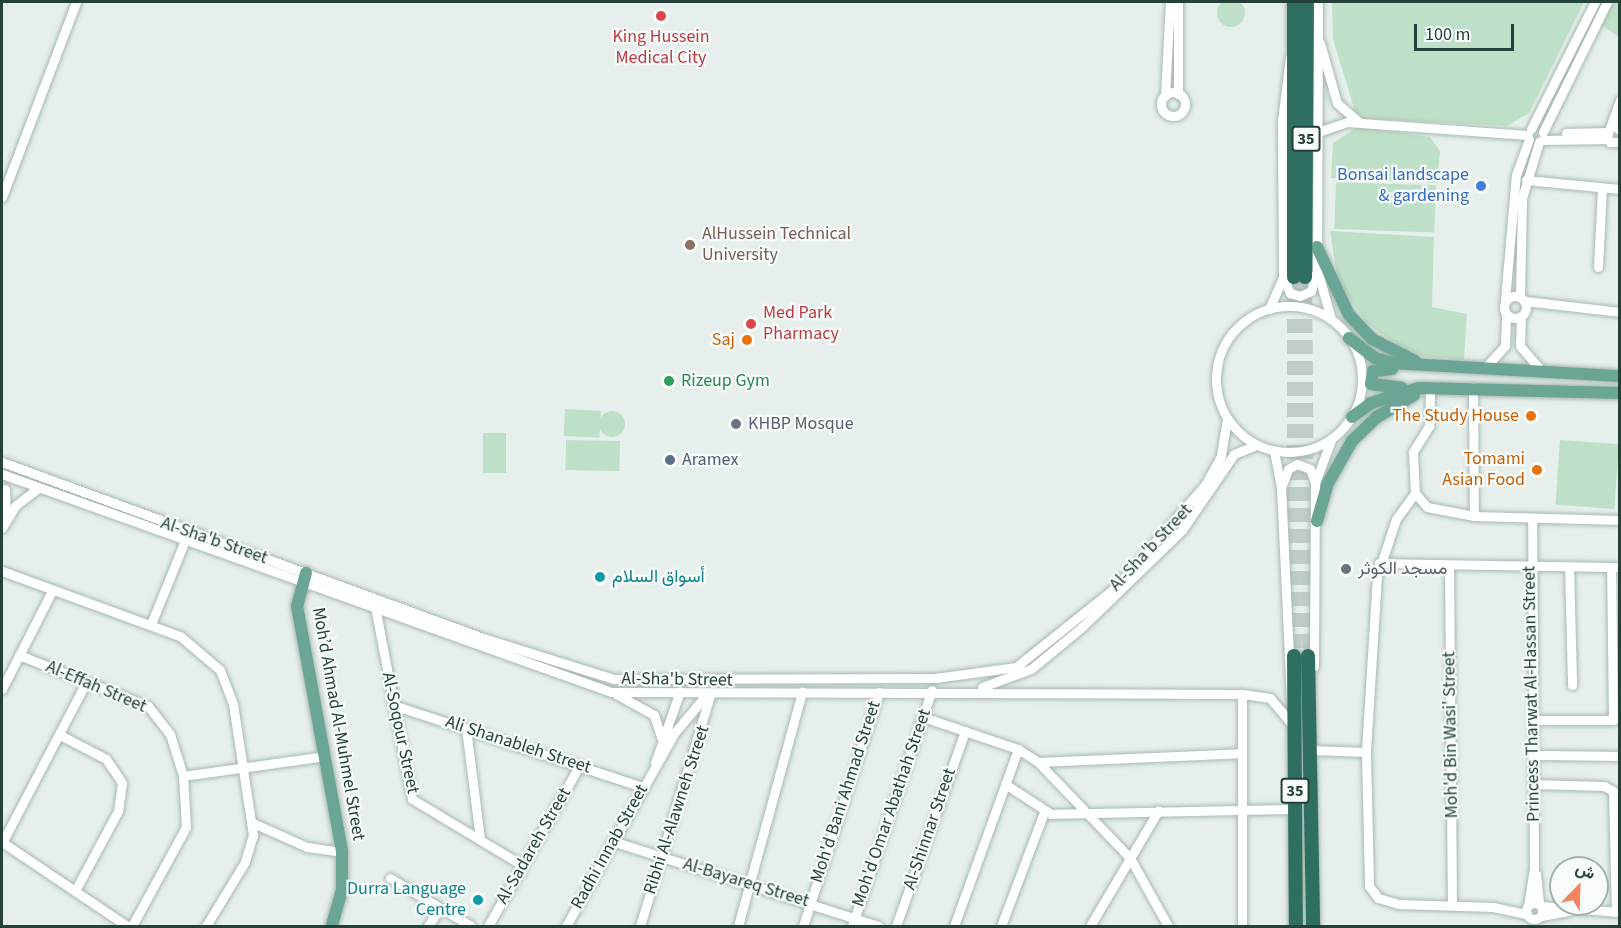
<!DOCTYPE html>
<html>
<head>
<meta charset="utf-8">
<style>
  body { margin:0 }
  #map { position:relative; width:1621px; height:928px; overflow:hidden; background:#e6efeb; font-family:"Source Sans 3",Vazirmatn,sans-serif }
  div>[style] { position:absolute }
  .green>* { inset:0; background:#bfe0c8; transform-origin:0 0 }
  .round { border-radius:50% }
  .highway-tunnel>* { height:14px; margin-top:-7px; transform-origin:0; background:repeating-linear-gradient(90deg,#bfccc8 0 14px,transparent 0 21px) }
  .roads { filter:drop-shadow(0 0 2px #a8b8b2) drop-shadow(0 0 2px #a8b8b2) }
  .minor>* { height:9px; margin:-4.5px; padding:0 4.5px; transform-origin:4.5px; border-radius:4.5px; background:#fff }
  .minor>.ring { margin:-4.5px; padding:0; box-sizing:content-box; background:none; border:9px solid #fff; border-radius:50% }
  .major>* { height:12px; margin:-6px; padding:0 6px; transform-origin:6px; border-radius:6px; background:#6aa596 }
  .highway>* { height:14px; margin:-7px; padding:0 7px; transform-origin:7px; border-radius:7px; background:#2f6f62 }
  .dots>* { width:16px; height:16px; translate:-50% -50%; box-sizing:border-box; border:3px solid #f7fbf9; border-radius:50% }
  span { translate:-50% -50%; white-space:nowrap; text-align:center; line-height:1.15; -webkit-text-stroke:4.5px #f7fbf9; paint-order:stroke }
  .shield-label span { padding:2px 4px; background:#f7fbf9; border:2px solid; border-radius:4px; -webkit-text-stroke-width:0 }
  .shield-label { font-size:16px; color:#24423a; font-weight:700 }
  .health-label { font-size:18px; color:#be3a42 }
  .left { translate:0 -50%; text-align:left }
  .shop-label { font-size:18px; color:#366cbe }
  .right { translate:-100% -50%; text-align:right }
  .education-label { font-size:18px; color:#785e54 }
  .food-label { font-size:18px; color:#c56008 }
  .leisure-label { font-size:18px; color:#27864d }
  .worship-label { font-size:18px; color:#5b616d }
  .service-label { font-size:18px; color:#4e5e75 }
  .street-label { font-size:18px; color:#24423a }
  .culture-label { font-size:18px; color:#0d838f }
  .frame { position:absolute; inset:0; border:3px solid #24423a; pointer-events:none }
  .north { position:absolute; left:1549px; top:856px; width:60px; height:60px; box-sizing:border-box; background:#f7fbf9; border:2px solid #a3b1ad; border-radius:50%; rotate:23deg; font-size:16px; font-weight:700; line-height:24px; text-align:center; color:#24423a }
  .north::after { content:''; display:block; margin:auto; width:21px; height:27px; background:#f4845f; clip-path:polygon(50% 0,100% 100%,50% 72%,0 100%) }
  .scale { position:absolute; left:1414px; top:24px; width:100px; height:27px; box-sizing:border-box; border:3px solid #24423a; border-top:0; padding-left:8px; font-size:18px; line-height:21px; white-space:nowrap; color:#24423a; -webkit-text-stroke:4px #f7fbf9; paint-order:stroke }
</style>
</head>
<body>
<div id="map">
  <div class="green">
    <i class="round" style="left:1217px;top:-1px;width:28px;height:28px"></i>
    <i style="clip-path:polygon(1332px 2px,1584px 2px,1529px 113px,1507px 126px,1357px 118px,1333px 39px)"></i>
    <i style="clip-path:polygon(1614px 2px,1619px 2px,1619px 37px,1601px 25px)"></i>
    <i style="clip-path:polygon(1358px 127px,1430px 137px,1440px 151px,1437px 183px,1331px 178px,1333px 143px)"></i>
    <i style="left:1336px;top:182px;width:100px;height:47px;rotate:2deg"></i>
    <i style="clip-path:polygon(1330px 231px,1434px 237px,1432px 307px,1467px 314px,1464px 360px,1423px 356px,1400px 347px,1366px 322px,1338px 281px)"></i>
    <i style="left:565px;top:409px;width:36px;height:27px;rotate:3deg"></i>
    <i class="round" style="left:599px;top:411px;width:26px;height:26px"></i>
    <i style="left:483px;top:433px;width:23px;height:40px"></i>
    <i style="left:566px;top:440px;width:54px;height:30px;rotate:1deg"></i>
    <i style="left:1560px;top:440px;width:59px;height:65px;rotate:4deg"></i>
  </div>
  <div class="highway-tunnel">
    <i style="left:1294px;top:277px;width:379px;rotate:90deg"></i>
    <i style="left:1305px;top:277px;width:379px;rotate:89.5deg"></i>
  </div>
  <div class="roads">
    <div class="minor">
      <i style="left:1318px;top:2px;width:267px;rotate:90.2deg"></i>
      <i style="left:1317px;top:269px;width:52px;rotate:74.4deg"></i>
      <i style="left:1320px;top:43px;width:62px;rotate:74.2deg"></i>
      <i style="left:1337px;top:103px;width:28px;rotate:41deg"></i>
      <i class="ring" style="left:1161px;top:92px;width:15px;height:15px"></i>
      <i style="left:1178px;top:94px;width:92px;rotate:-90deg"></i>
      <i style="left:1165px;top:96px;width:94px;rotate:-87deg"></i>
      <i style="left:1620px;top:100px;width:38px;rotate:110deg"></i>
      <i style="left:1607px;top:136px;width:7px;rotate:63deg"></i>
      <i style="left:1610px;top:142px;width:10px"></i>
      <i style="left:1531px;top:129px;width:142px;rotate:-63.3deg"></i>
      <i style="left:1618px;top:129px;width:5px;rotate:-68deg"></i>
      <i style="left:1318px;top:132px;width:31px;rotate:-19deg"></i>
      <i style="left:1347px;top:122px;width:181px;rotate:4.1deg"></i>
      <i style="left:1543px;top:132px;width:145px;rotate:-63.8deg"></i>
      <i style="left:1566px;top:133px;width:42px;rotate:-1.4deg"></i>
      <i style="left:1542px;top:140px;width:66px;rotate:-0.9deg"></i>
      <i style="left:1526px;top:180px;width:94px;rotate:5.5deg"></i>
      <i style="left:2px;top:197px;width:209px;rotate:-69.2deg"></i>
      <i style="left:1598px;top:267px;width:79px;rotate:-87.1deg"></i>
      <i style="left:1283px;top:278px;width:17px;rotate:65deg"></i>
      <i style="left:1290px;top:293px;width:10px;rotate:17deg"></i>
      <i style="left:1300px;top:296px;width:12px;rotate:-24deg"></i>
      <i style="left:1311px;top:291px;width:18px;rotate:-74deg"></i>
      <i class="ring" style="left:1504px;top:296px;width:13px;height:13px"></i>
      <i style="left:1520px;top:297px;width:99px;rotate:-88.8deg"></i>
      <i style="left:1522px;top:198px;width:59px;rotate:-73.1deg"></i>
      <i style="left:1505px;top:300px;width:125px;rotate:-85deg"></i>
      <i style="left:1516px;top:175px;width:38px;rotate:-70deg"></i>
      <i style="left:1525px;top:301px;width:96px;rotate:6.6deg"></i>
      <i class="ring" style="left:1216px;top:306px;width:137px;height:137px"></i>
      <i style="left:1269px;top:309px;width:34px;rotate:-66deg"></i>
      <i style="left:1283px;top:278px;width:157px;rotate:-90.4deg"></i>
      <i style="left:1282px;top:121px;width:64px;rotate:-82.9deg"></i>
      <i style="left:1521px;top:317px;width:29px;rotate:92deg"></i>
      <i style="left:1520px;top:346px;width:33px;rotate:49deg"></i>
      <i style="left:1484px;top:369px;width:31px;rotate:-48deg"></i>
      <i style="left:1505px;top:346px;width:31px;rotate:-88deg"></i>
      <i style="left:1430px;top:387px;width:39px;rotate:91deg"></i>
      <i style="left:1429px;top:426px;width:31px;rotate:122deg"></i>
      <i style="left:1413px;top:452px;width:41px;rotate:87.2deg"></i>
      <i style="left:1415px;top:493px;width:18px;rotate:49deg"></i>
      <i style="left:1427px;top:507px;width:48px;rotate:10.8deg"></i>
      <i style="left:1474px;top:516px;width:146px;rotate:1.6deg"></i>
      <i style="left:1473px;top:387px;width:129px;rotate:89.6deg"></i>
      <i style="left:1274px;top:451px;width:37px;rotate:79deg"></i>
      <i style="left:1281px;top:487px;width:215px;rotate:87.3deg"></i>
      <i style="left:2px;top:462px;width:515px;rotate:20.09deg"></i>
      <i style="left:486px;top:639px;width:134px;rotate:17.4deg"></i>
      <i style="left:614px;top:679px;width:321px;rotate:-0.2deg"></i>
      <i style="left:935px;top:678px;width:82px;rotate:-7.7deg"></i>
      <i style="left:1016px;top:667px;width:128px;rotate:-38.7deg"></i>
      <i style="left:1116px;top:587px;width:135px;rotate:-48.9deg"></i>
      <i style="left:1205px;top:485px;width:33px;rotate:-61deg"></i>
      <i style="left:1221px;top:456px;width:38px;rotate:-81deg"></i>
      <i style="left:2px;top:474px;width:647px;rotate:19.7deg"></i>
      <i style="left:611px;top:692px;width:631px;rotate:0.18deg"></i>
      <i style="left:1242px;top:694px;width:28px;rotate:8deg"></i>
      <i style="left:1270px;top:698px;width:35px;rotate:50deg"></i>
      <i style="left:1282px;top:485px;width:17px;rotate:-69deg"></i>
      <i style="left:1288px;top:469px;width:10px;rotate:-29deg"></i>
      <i style="left:1297px;top:464px;width:14px;rotate:21deg"></i>
      <i style="left:1310px;top:469px;width:15px;rotate:70deg"></i>
      <i style="left:5px;top:489px;width:27px;rotate:88deg"></i>
      <i style="left:1415px;top:493px;width:32px;rotate:126deg"></i>
      <i style="left:1396px;top:519px;width:60px;rotate:108.4deg"></i>
      <i style="left:1377px;top:576px;width:176px;rotate:93.6deg"></i>
      <i style="left:1366px;top:752px;width:134px;rotate:88.7deg"></i>
      <i style="left:1369px;top:886px;width:15px;rotate:53deg"></i>
      <i style="left:1378px;top:898px;width:22px;rotate:16deg"></i>
      <i style="left:1399px;top:904px;width:94px;rotate:1.8deg"></i>
      <i style="left:1493px;top:907px;width:35px;rotate:12deg"></i>
      <i style="left:2px;top:528px;width:26px;rotate:-59deg"></i>
      <i style="left:15px;top:506px;width:29px;rotate:-38deg"></i>
      <i style="left:1379px;top:563px;width:241px;rotate:1deg"></i>
      <i style="left:1449px;top:565px;width:340px;rotate:89.5deg"></i>
      <i style="left:1569px;top:567px;width:118px;rotate:88.5deg"></i>
      <i style="left:2px;top:571px;width:189px;rotate:20.1deg"></i>
      <i style="left:180px;top:636px;width:52px;rotate:40.4deg"></i>
      <i style="left:220px;top:670px;width:36px;rotate:69deg"></i>
      <i style="left:233px;top:704px;width:133px;rotate:81.3deg"></i>
      <i style="left:253px;top:835px;width:28px;rotate:107deg"></i>
      <i style="left:245px;top:862px;width:75px;rotate:121.4deg"></i>
      <i style="left:376px;top:612px;width:190px;rotate:79.1deg"></i>
      <i style="left:412px;top:799px;width:128px;rotate:31deg"></i>
      <i style="left:151px;top:624px;width:93px;rotate:-67.9deg"></i>
      <i style="left:19px;top:655px;width:139px;rotate:21.6deg"></i>
      <i style="left:148px;top:706px;width:36px;rotate:52deg"></i>
      <i style="left:170px;top:734px;width:44px;rotate:72.8deg"></i>
      <i style="left:183px;top:776px;width:51px;rotate:86.6deg"></i>
      <i style="left:186px;top:827px;width:113px;rotate:118.6deg"></i>
      <i style="left:1314px;top:666px;width:183px;rotate:-89.7deg"></i>
      <i style="left:1315px;top:483px;width:46px;rotate:-69.6deg"></i>
      <i style="left:982px;top:687px;width:52px;rotate:-20.2deg"></i>
      <i style="left:1031px;top:669px;width:66px;rotate:-39.5deg"></i>
      <i style="left:1082px;top:627px;width:139px;rotate:-44.1deg"></i>
      <i style="left:1182px;top:530px;width:92px;rotate:-55.6deg"></i>
      <i style="left:1234px;top:454px;width:24px;rotate:-22deg"></i>
      <i style="left:2px;top:689px;width:110px;rotate:-63deg"></i>
      <i style="left:616px;top:694px;width:43px;rotate:28.9deg"></i>
      <i style="left:654px;top:715px;width:23px;rotate:72deg"></i>
      <i style="left:1242px;top:694px;width:232px;rotate:90deg"></i>
      <i style="left:393px;top:705px;width:263px;rotate:18.2deg"></i>
      <i style="left:923px;top:717px;width:100px;rotate:18.6deg"></i>
      <i style="left:1018px;top:749px;width:24px;rotate:33deg"></i>
      <i style="left:1038px;top:762px;width:133px;rotate:46.2deg"></i>
      <i style="left:1130px;top:858px;width:78px;rotate:60.8deg"></i>
      <i style="left:1533px;top:720px;width:80px"></i>
      <i style="left:1613px;top:720px;width:153px;rotate:-90.7deg"></i>
      <i style="left:466px;top:728px;width:112px;rotate:82.8deg"></i>
      <i style="left:60px;top:735px;width:52px;rotate:27.6deg"></i>
      <i style="left:106px;top:759px;width:29px;rotate:56deg"></i>
      <i style="left:122px;top:783px;width:28px;rotate:98deg"></i>
      <i style="left:118px;top:811px;width:91px;rotate:118.3deg"></i>
      <i style="left:1311px;top:750px;width:55px;rotate:2.1deg"></i>
      <i style="left:1533px;top:755px;width:87px;rotate:0.7deg"></i>
      <i style="left:1038px;top:762px;width:203px;rotate:-2.5deg"></i>
      <i style="left:655px;top:763px;width:76px;rotate:-70.9deg"></i>
      <i style="left:183px;top:776px;width:144px;rotate:-8deg"></i>
      <i style="left:1005px;top:784px;width:55px;rotate:33.1deg"></i>
      <i style="left:1051px;top:814px;width:245px;rotate:-1.2deg"></i>
      <i style="left:1534px;top:784px;width:70px;rotate:1.6deg"></i>
      <i style="left:1604px;top:786px;width:10px;rotate:29deg"></i>
      <i style="left:1613px;top:791px;width:121px;rotate:88.6deg"></i>
      <i style="left:253px;top:823px;width:59px;rotate:24deg"></i>
      <i style="left:307px;top:847px;width:35px;rotate:8deg"></i>
      <i style="left:612px;top:841px;width:280px;rotate:17.7deg"></i>
      <i style="left:2px;top:842px;width:151px;rotate:33.9deg"></i>
      <i style="left:2px;top:843px;width:182px;rotate:-62.4deg"></i>
      <i style="left:1536px;top:874px;width:30px;rotate:84deg"></i>
      <i style="left:390px;top:878px;width:94px;rotate:30.7deg"></i>
      <i class="ring" style="left:1526px;top:903px;width:7px;height:7px"></i>
      <i style="left:1528px;top:906px;width:37px;rotate:-81deg"></i>
      <i style="left:1534px;top:869px;width:350px;rotate:-90.3deg"></i>
      <i style="left:1541px;top:906px;width:79px;rotate:4.3deg"></i>
      <i style="left:1541px;top:916px;width:28px;rotate:-10deg"></i>
      <i style="left:428px;top:926px;width:20px;rotate:-57deg"></i>
      <i style="left:488px;top:926px;width:185px;rotate:-60.3deg"></i>
      <i style="left:566px;top:926px;width:223px;rotate:-60.7deg"></i>
      <i style="left:675px;top:732px;width:50px;rotate:-49.9deg"></i>
      <i style="left:640px;top:926px;width:244px;rotate:-73.1deg"></i>
      <i style="left:738px;top:926px;width:243px;rotate:-74.7deg"></i>
      <i style="left:803px;top:926px;width:246px;rotate:-72deg"></i>
      <i style="left:852px;top:926px;width:249px;rotate:-71.3deg"></i>
      <i style="left:896px;top:926px;width:207px;rotate:-70.5deg"></i>
      <i style="left:954px;top:926px;width:188px;rotate:-70.1deg"></i>
      <i style="left:1001px;top:926px;width:122px;rotate:-69.3deg"></i>
      <i style="left:1090px;top:926px;width:134px;rotate:-59.4deg"></i>
    </div>
    <div class="major">
      <i style="left:1317px;top:247px;width:75px;rotate:64.8deg"></i>
      <i style="left:1349px;top:315px;width:33px;rotate:46deg"></i>
      <i style="left:1372px;top:339px;width:48px;rotate:27.1deg"></i>
      <i style="left:1349px;top:338px;width:33px;rotate:38deg"></i>
      <i style="left:1375px;top:358px;width:18px;rotate:16deg"></i>
      <i style="left:1392px;top:363px;width:228px;rotate:3.3deg"></i>
      <i style="left:1392px;top:369px;width:19px;rotate:174deg"></i>
      <i style="left:1373px;top:371px;width:13px;rotate:99deg"></i>
      <i style="left:1371px;top:384px;width:31px;rotate:7deg"></i>
      <i style="left:1352px;top:417px;width:24px;rotate:-36deg"></i>
      <i style="left:1371px;top:403px;width:50px;rotate:-17.4deg"></i>
      <i style="left:1419px;top:388px;width:201px;rotate:1.4deg"></i>
      <i style="left:1317px;top:521px;width:37px;rotate:-74deg"></i>
      <i style="left:1327px;top:485px;width:51px;rotate:-60.4deg"></i>
      <i style="left:1352px;top:441px;width:35px;rotate:-44deg"></i>
      <i style="left:1377px;top:417px;width:43px;rotate:-30.7deg"></i>
      <i style="left:306px;top:573px;width:34px;rotate:105deg"></i>
      <i style="left:297px;top:606px;width:250px;rotate:79.6deg"></i>
      <i style="left:342px;top:852px;width:38px;rotate:90deg"></i>
      <i style="left:342px;top:890px;width:37px;rotate:106deg"></i>
    </div>
    <div class="highway">
      <i style="left:1294px;top:2px;width:275px;rotate:90deg"></i>
      <i style="left:1305px;top:277px;width:275px;rotate:-89.6deg"></i>
      <i style="left:1294px;top:656px;width:270px;rotate:89.6deg"></i>
      <i style="left:1308px;top:656px;width:270px;rotate:88.9deg"></i>
    </div>
  </div>
  <div class="dots">
    <i style="left:661px;top:16px;background:#e0444e"></i>
    <i style="left:1481px;top:186px;background:#3f7fe0"></i>
    <i style="left:690px;top:245px;background:#8d6e63"></i>
    <i style="left:751px;top:324px;background:#e0444e"></i>
    <i style="left:747px;top:340px;background:#e8710a"></i>
    <i style="left:669px;top:381px;background:#2e9e5b"></i>
    <i style="left:1531px;top:416px;background:#e8710a"></i>
    <i style="left:736px;top:424px;background:#6b7280"></i>
    <i style="left:670px;top:460px;background:#5c6f8a"></i>
    <i style="left:1537px;top:470px;background:#e8710a"></i>
    <i style="left:1346px;top:569px;background:#6b7280"></i>
    <i style="left:600px;top:577px;background:#0f9aa8"></i>
    <i style="left:478px;top:900px;background:#0f9aa8"></i>
  </div>
  <div class="shield-label">
    <span style="left:1306px;top:139px">35</span>
    <span style="left:1295px;top:791px">35</span>
  </div>
  <div class="health-label">
    <span style="left:661px;top:48px">King Hussein<br>Medical City</span>
    <span class="left" style="left:763px;top:324px">Med Park<br>Pharmacy</span>
  </div>
  <div class="shop-label">
    <span class="right" style="left:1469px;top:186px">Bonsai landscape<br>&amp; gardening</span>
  </div>
  <div class="education-label">
    <span class="left" style="left:702px;top:245px">AlHussein Technical<br>University</span>
  </div>
  <div class="food-label">
    <span class="right" style="left:735px;top:340px">Saj</span>
    <span class="right" style="left:1519px;top:416px">The Study House</span>
    <span class="right" style="left:1525px;top:470px">Tomami<br>Asian Food</span>
  </div>
  <div class="leisure-label">
    <span class="left" style="left:681px;top:381px">Rizeup Gym</span>
  </div>
  <div class="worship-label">
    <span class="left" style="left:748px;top:424px">KHBP Mosque</span>
    <span class="left" style="left:1358px;top:569px">مسجد الكوثر</span>
  </div>
  <div class="service-label">
    <span class="left" style="left:682px;top:460px">Aramex</span>
  </div>
  <div class="street-label">
    <span style="left:214px;top:541px;rotate:19deg">Al-Sha'b Street</span>
    <span style="left:1151px;top:548px;rotate:-47deg">Al-Sha'b Street</span>
    <span style="left:677px;top:680px;rotate:1deg">Al-Sha'b Street</span>
    <span style="left:96px;top:687px;rotate:23deg">Al-Effah Street</span>
    <span style="left:1532px;top:694px;rotate:-91deg">Princess Tharwat Al-Hassan Street</span>
    <span style="left:338px;top:724px;rotate:80deg">Moh’d Ahmad Al-Muhmel Street</span>
    <span style="left:400px;top:733px;rotate:78deg">Al-Soqour Street</span>
    <span style="left:1451px;top:735px;rotate:-91deg">Moh'd Bin Wasi' Street</span>
    <span style="left:518px;top:745px;rotate:18deg">Ali Shanableh Street</span>
    <span style="left:846px;top:792px;rotate:-72deg">Moh'd Bani Ahmad Street</span>
    <span style="left:892px;top:808px;rotate:-71deg">Moh'd Omar Abathah Street</span>
    <span style="left:677px;top:810px;rotate:-72deg">Ribhi Al-Alawneh Street</span>
    <span style="left:930px;top:829px;rotate:-71deg">Al-Shinnar Street</span>
    <span style="left:534px;top:846px;rotate:-60deg">Al-Sadareh Street</span>
    <span style="left:610px;top:847px;rotate:-61deg">Radhi Innab Street</span>
    <span style="left:746px;top:883px;rotate:17deg">Al-Bayareq Street</span>
  </div>
  <div class="culture-label">
    <span class="left" style="left:612px;top:577px">أسواق السلام</span>
    <span class="right" style="left:466px;top:900px">Durra Language<br>Centre</span>
  </div>
  <div class="frame"></div>
  <div class="north">ش</div>
  <div class="scale">100 m</div>
</div>
</body>
</html>
